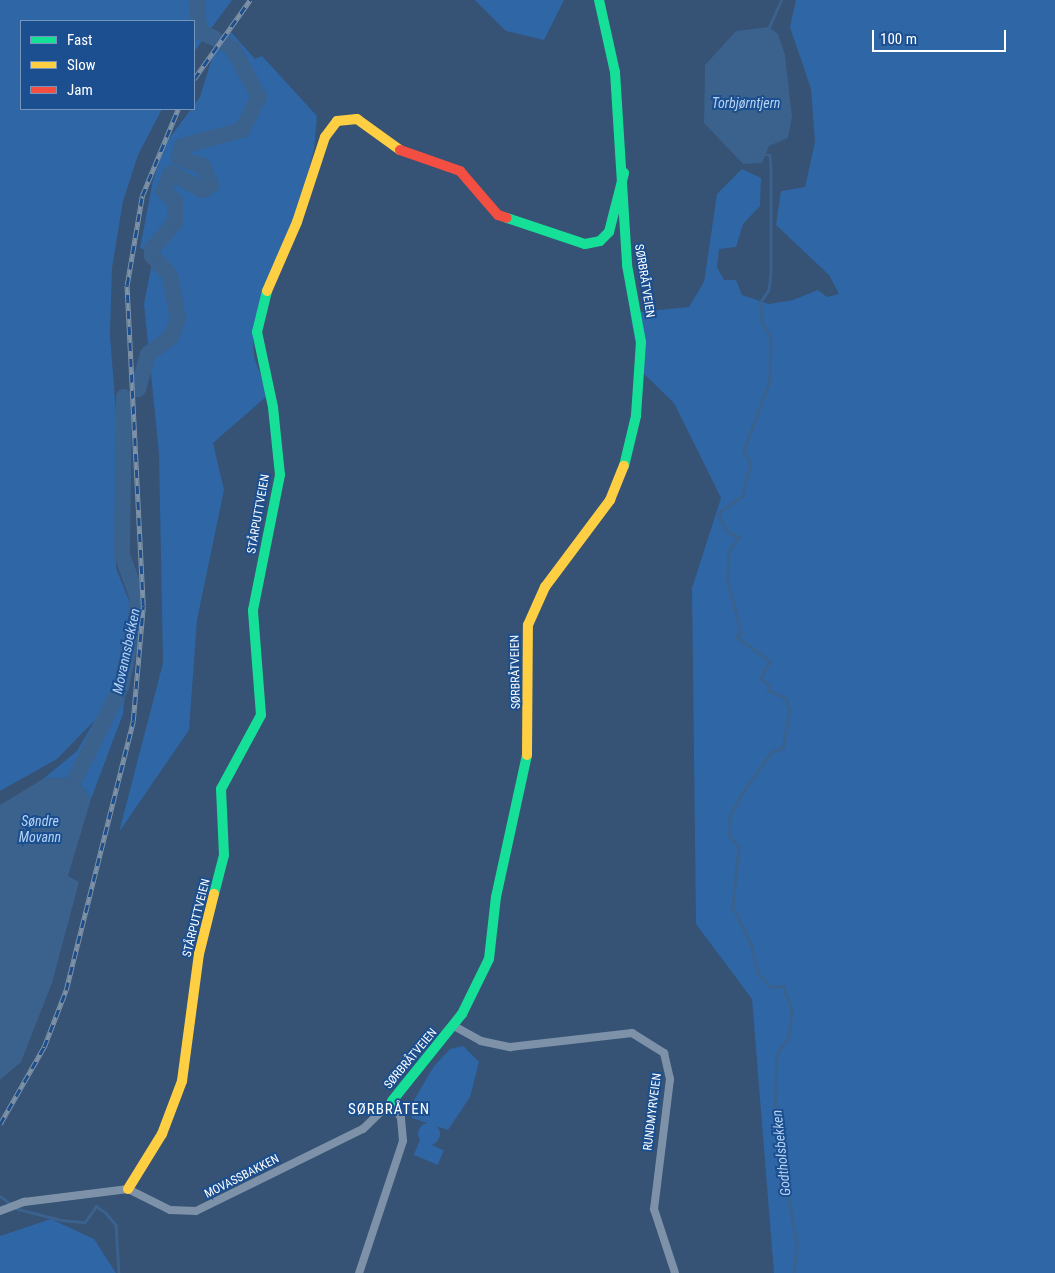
<!DOCTYPE html>
<html>
<head>
<meta charset="utf-8">
<style>
  body { margin:0 }
  #map { position:relative; width:1055px; height:1273px; overflow:hidden; background:#365274; font-family:"Roboto Condensed",sans-serif }
  div>[style] { position:absolute }
  .green>* { inset:0; background:#2f66a5; transform-origin:0 0 }
  .round { border-radius:50% }
  .water>* { inset:0; background:#3b618d }
  .stream>* { height:2.5px; margin:-1.25px; padding:0 1.25px; transform-origin:1.25px; border-radius:1.25px; background:#3b618d }
  .river>* { height:16px; margin:-8px; padding:0 8px; transform-origin:8px; border-radius:8px; background:#3b618d }
  .street>* { height:8px; margin:-4px; padding:0 4px; transform-origin:4px; border-radius:4px; background:#7d92a8 }
  .fast>* { height:10px; margin:-5px; padding:0 5px; transform-origin:5px; border-radius:5px; background:#16e098 }
  .slow>* { height:10px; margin:-5px; padding:0 5px; transform-origin:5px; border-radius:5px; background:#ffcf43 }
  .jam>* { height:10px; margin:-5px; padding:0 5px; transform-origin:5px; border-radius:5px; background:#f24e42 }
  .rail>* { height:4.5px; margin-top:-2.25px; transform-origin:0; background:repeating-linear-gradient(90deg,#1b4f8f 0 8px,#7e92a7 0 16px); box-sizing:border-box; border-block:1px solid #7e92a7 }
  span { translate:-50% -50%; white-space:nowrap; text-align:center; line-height:1.15; -webkit-text-stroke:4px #1b4f8f; paint-order:stroke }
  .street-label { font-size:12px; color:#fff }
  .water-label { font-size:14px; color:#b5d3f5; font-style:italic }
  .quarter-label { font-size:15px; color:#fff; letter-spacing:1px }
  .legend { position:absolute; left:20px; top:20px; width:175px; height:90px; box-sizing:border-box; background:#1b4f8f; border:1px solid #7695bc; margin:0; padding:6px 9px; list-style:none; font-size:15px; color:#fff }
  .legend li { display:flex; align-items:center; gap:10px; height:25px }
  .legend b { width:25px; border:1px solid #7695bc }
  .scale { position:absolute; left:872px; top:30px; width:134px; height:22px; box-sizing:border-box; border:2px solid #fff; border-top:0; padding-left:6px; font-size:15px; line-height:18px; white-space:nowrap; color:#fff; -webkit-text-stroke:4px #1b4f8f; paint-order:stroke }
</style>
</head>
<body>
<div id="map">
  <div class="green">
    <i style="clip-path:polygon(0 0,232px 0,194px 52px,194px 21px,21px 21px,21px 109px,162px 109px,138px 155px,123px 201px,112px 268px,110px 335px,118px 439px,116px 568px,130px 603px,128px 652px,123px 666px,129px 655px,123px 714px,91px 799px,76px 777px,43px 779px,77px 751px,95px 720px,57px 759px,0 791px)"></i>
    <i style="clip-path:polygon(475px 0,564px 0,544px 40px,506px 31px)"></i>
    <i style="clip-path:polygon(796px 0,1055px 0,1055px 1273px,774px 1273px,752px 999px,696px 924px,692px 588px,721px 498px,674px 403px,640px 370px,630px 313px,689px 307px,704px 282px,717px 194px,742px 169px,761px 178px,760px 206px,743px 224px,736px 247px,719px 249px,717px 267px,724px 280px,736px 280px,742px 295px,769px 304px,793px 300px,818px 290px,827px 297px,839px 294px,829px 275px,776px 225px,781px 191px,805px 187px,815px 142px,811px 89px,790px 27px)"></i>
    <i style="clip-path:polygon(231px 32px,255px 59px,262px 56px,317px 116px,314px 150px,296px 217px,253px 335px,254px 357px,268px 395px,213px 443px,224px 490px,197px 620px,189px 730px,119px 832px,163px 663px,159px 454px,144px 304px,154px 253px,140px 248px,153px 180px,166px 143px,200px 97px,215px 48px)"></i>
    <i style="clip-path:polygon(463px 1046px,479px 1062px,470px 1097px,448px 1130px,412px 1118px,414px 1100px,434px 1066px,450px 1049px)"></i>
    <i class="round" style="left:418px;top:1123px;width:22px;height:22px"></i>
    <i style="left:420px;top:1140px;width:26px;height:16px;rotate:23deg"></i>
    <i style="clip-path:polygon(51px 1219px,94px 1239px,116px 1273px,0 1273px,0 1236px)"></i>
  </div>
  <div class="water">
    <i style="clip-path:polygon(769px 27px,778px 34px,785px 55px,792px 117px,788px 138px,769px 146px,762px 163px,743px 164px,704px 123px,705px 65px,736px 31px)"></i>
    <i style="clip-path:polygon(76px 777px,91px 799px,68px 876px,79px 882px,52px 983px,21px 1062px,0 1080px,0 805px,43px 779px)"></i>
  </div>
  <div class="stream">
    <i style="left:769px;top:27px;width:30px;rotate:-66deg"></i>
    <i style="left:766px;top:155px;width:4px"></i>
    <i style="left:770px;top:155px;width:16px;rotate:86deg"></i>
    <i style="left:771px;top:171px;width:103px;rotate:90deg"></i>
    <i style="left:771px;top:274px;width:16px;rotate:97deg"></i>
    <i style="left:769px;top:290px;width:14px;rotate:124deg"></i>
    <i style="left:761px;top:302px;width:19px;rotate:87deg"></i>
    <i style="left:762px;top:321px;width:19px;rotate:62deg"></i>
    <i style="left:771px;top:338px;width:43px;rotate:91.3deg"></i>
    <i style="left:770px;top:381px;width:75px;rotate:110.4deg"></i>
    <i style="left:744px;top:451px;width:14px;rotate:60deg"></i>
    <i style="left:751px;top:463px;width:34px;rotate:104deg"></i>
    <i style="left:743px;top:496px;width:29px;rotate:145deg"></i>
    <i style="left:719px;top:513px;width:5px;rotate:79deg"></i>
    <i style="left:720px;top:518px;width:16px;rotate:60deg"></i>
    <i style="left:728px;top:532px;width:12px;rotate:24deg"></i>
    <i style="left:739px;top:537px;width:18px;rotate:124deg"></i>
    <i style="left:729px;top:552px;width:29px;rotate:92deg"></i>
    <i style="left:728px;top:581px;width:53px;rotate:75.7deg"></i>
    <i style="left:741px;top:632px;width:6px;rotate:129deg"></i>
    <i style="left:737px;top:637px;width:41px;rotate:36deg"></i>
    <i style="left:770px;top:661px;width:20px;rotate:117deg"></i>
    <i style="left:761px;top:679px;width:9px;rotate:32deg"></i>
    <i style="left:769px;top:684px;width:6px;rotate:99deg"></i>
    <i style="left:768px;top:690px;width:20px;rotate:24deg"></i>
    <i style="left:786px;top:698px;width:13px;rotate:72deg"></i>
    <i style="left:790px;top:710px;width:39px;rotate:100deg"></i>
    <i style="left:783px;top:748px;width:12px;rotate:160deg"></i>
    <i style="left:772px;top:752px;width:52px;rotate:125.5deg"></i>
    <i style="left:742px;top:794px;width:26px;rotate:118deg"></i>
    <i style="left:730px;top:817px;width:19px;rotate:90deg"></i>
    <i style="left:730px;top:836px;width:14px;rotate:51deg"></i>
    <i style="left:739px;top:847px;width:60px;rotate:95.7deg"></i>
    <i style="left:733px;top:907px;width:41px;rotate:64.1deg"></i>
    <i style="left:751px;top:944px;width:30px;rotate:76deg"></i>
    <i style="left:758px;top:973px;width:19px;rotate:47deg"></i>
    <i style="left:771px;top:987px;width:12px;rotate:-5deg"></i>
    <i style="left:783px;top:986px;width:25px;rotate:69deg"></i>
    <i style="left:792px;top:1009px;width:28px;rotate:96deg"></i>
    <i style="left:789px;top:1037px;width:22px;rotate:124deg"></i>
    <i style="left:777px;top:1055px;width:66px;rotate:91.7deg"></i>
    <i style="left:775px;top:1121px;width:126px;rotate:79.9deg"></i>
    <i style="left:797px;top:1245px;width:28px;rotate:96deg"></i>
    <i style="left:0;top:1196px;width:22px;rotate:36deg"></i>
    <i style="left:18px;top:1209px;width:44px;rotate:14.3deg"></i>
    <i style="left:61px;top:1220px;width:24px;rotate:5deg"></i>
    <i style="left:85px;top:1222px;width:19px;rotate:-55deg"></i>
    <i style="left:96px;top:1206px;width:12px;rotate:35deg"></i>
    <i style="left:106px;top:1213px;width:16px;rotate:50deg"></i>
    <i style="left:116px;top:1225px;width:48px;rotate:86.4deg"></i>
  </div>
  <div class="river">
    <i style="left:197px;top:0;width:31px;rotate:86deg"></i>
    <i style="left:199px;top:31px;width:17px;rotate:25deg"></i>
    <i style="left:175px;top:201px;width:15px;rotate:-138deg"></i>
    <i style="left:164px;top:191px;width:19px;rotate:-69deg"></i>
    <i style="left:171px;top:173px;width:36px;rotate:28deg"></i>
    <i style="left:203px;top:190px;width:9px;rotate:-32deg"></i>
    <i style="left:211px;top:185px;width:21px;rotate:-113deg"></i>
    <i style="left:203px;top:166px;width:25px;rotate:-162deg"></i>
    <i style="left:179px;top:158px;width:12px;rotate:-76deg"></i>
    <i style="left:182px;top:146px;width:62px;rotate:-14.9deg"></i>
    <i style="left:242px;top:130px;width:37px;rotate:-63deg"></i>
    <i style="left:259px;top:97px;width:55px;rotate:-118.4deg"></i>
    <i style="left:233px;top:49px;width:12px;rotate:-145deg"></i>
    <i style="left:138px;top:389px;width:36px;rotate:-74deg"></i>
    <i style="left:148px;top:354px;width:29px;rotate:-36deg"></i>
    <i style="left:171px;top:337px;width:19px;rotate:-69deg"></i>
    <i style="left:178px;top:319px;width:45px;rotate:-100.3deg"></i>
    <i style="left:170px;top:275px;width:26px;rotate:-133deg"></i>
    <i style="left:152px;top:256px;width:7px;rotate:-90deg"></i>
    <i style="left:152px;top:249px;width:35px;rotate:-49deg"></i>
    <i style="left:175px;top:223px;width:22px;rotate:-90deg"></i>
    <i style="left:76px;top:777px;width:101px;rotate:-63.4deg"></i>
    <i style="left:121px;top:687px;width:74px;rotate:-78.2deg"></i>
    <i style="left:136px;top:615px;width:19px;rotate:-87deg"></i>
    <i style="left:137px;top:596px;width:44px;rotate:-110.1deg"></i>
    <i style="left:122px;top:555px;width:158px;rotate:-89.3deg"></i>
  </div>
  <div class="street">
    <i style="left:454px;top:1026px;width:31px;rotate:29deg"></i>
    <i style="left:481px;top:1041px;width:30px;rotate:12deg"></i>
    <i style="left:510px;top:1047px;width:123px;rotate:-6.5deg"></i>
    <i style="left:632px;top:1033px;width:38px;rotate:32deg"></i>
    <i style="left:664px;top:1053px;width:27px;rotate:77deg"></i>
    <i style="left:670px;top:1079px;width:131px;rotate:97deg"></i>
    <i style="left:654px;top:1209px;width:67px;rotate:71.8deg"></i>
    <i style="left:0;top:1211px;width:26px;rotate:-21deg"></i>
    <i style="left:24px;top:1202px;width:105px;rotate:-7.1deg"></i>
    <i style="left:128px;top:1189px;width:47px;rotate:26.6deg"></i>
    <i style="left:170px;top:1210px;width:26px;rotate:2deg"></i>
    <i style="left:196px;top:1211px;width:186px;rotate:-26.2deg"></i>
    <i style="left:363px;top:1129px;width:40px;rotate:-44deg"></i>
    <i style="left:392px;top:1101px;width:19px;rotate:62deg"></i>
    <i style="left:401px;top:1118px;width:23px;rotate:85deg"></i>
    <i style="left:403px;top:1141px;width:139px;rotate:108.4deg"></i>
  </div>
  <div class="fast">
    <i style="left:599px;top:0;width:74px;rotate:77.5deg"></i>
    <i style="left:615px;top:72px;width:193px;rotate:86.4deg"></i>
    <i style="left:627px;top:265px;width:78px;rotate:79.7deg"></i>
    <i style="left:641px;top:342px;width:74px;rotate:93.9deg"></i>
    <i style="left:636px;top:416px;width:51px;rotate:103.5deg"></i>
    <i style="left:507px;top:218px;width:82px;rotate:18.4deg"></i>
    <i style="left:585px;top:244px;width:15px;rotate:-11deg"></i>
    <i style="left:600px;top:241px;width:13px;rotate:-45deg"></i>
    <i style="left:609px;top:232px;width:61px;rotate:-75.7deg"></i>
    <i style="left:214px;top:894px;width:40px;rotate:-75.6deg"></i>
    <i style="left:224px;top:855px;width:66px;rotate:-92.6deg"></i>
    <i style="left:221px;top:789px;width:84px;rotate:-61.6deg"></i>
    <i style="left:261px;top:715px;width:105px;rotate:-94.4deg"></i>
    <i style="left:253px;top:610px;width:138px;rotate:-78.7deg"></i>
    <i style="left:280px;top:475px;width:68px;rotate:-95.9deg"></i>
    <i style="left:273px;top:407px;width:77px;rotate:-102deg"></i>
    <i style="left:257px;top:332px;width:42px;rotate:-76.3deg"></i>
    <i style="left:392px;top:1101px;width:112px;rotate:-51.2deg"></i>
    <i style="left:462px;top:1014px;width:61px;rotate:-63.9deg"></i>
    <i style="left:489px;top:959px;width:62px;rotate:-83.6deg"></i>
    <i style="left:496px;top:897px;width:145px;rotate:-77.7deg"></i>
  </div>
  <div class="slow">
    <i style="left:267px;top:291px;width:75px;rotate:-66.5deg"></i>
    <i style="left:297px;top:222px;width:89px;rotate:-71.8deg"></i>
    <i style="left:325px;top:137px;width:20px;rotate:-53deg"></i>
    <i style="left:337px;top:121px;width:20px;rotate:-6deg"></i>
    <i style="left:357px;top:119px;width:53px;rotate:35.8deg"></i>
    <i style="left:527px;top:755px;width:130px;rotate:-89.6deg"></i>
    <i style="left:528px;top:625px;width:42px;rotate:-65.9deg"></i>
    <i style="left:545px;top:587px;width:109px;rotate:-53.2deg"></i>
    <i style="left:610px;top:500px;width:37px;rotate:-68deg"></i>
    <i style="left:128px;top:1189px;width:65px;rotate:-58.3deg"></i>
    <i style="left:162px;top:1134px;width:57px;rotate:-69.3deg"></i>
    <i style="left:182px;top:1081px;width:128px;rotate:-82.4deg"></i>
    <i style="left:199px;top:954px;width:62px;rotate:-76deg"></i>
  </div>
  <div class="jam">
    <i style="left:400px;top:150px;width:64px;rotate:19.3deg"></i>
    <i style="left:460px;top:171px;width:58px;rotate:49.2deg"></i>
    <i style="left:498px;top:215px;width:9px;rotate:18deg"></i>
  </div>
  <div class="rail">
    <i style="left:194px;top:79px;width:97px;rotate:-54.7deg"></i>
    <i style="left:0;top:1124px;width:89px;rotate:-60.3deg"></i>
    <i style="left:44px;top:1047px;width:61px;rotate:-68.9deg"></i>
    <i style="left:66px;top:990px;width:277px;rotate:-76deg"></i>
    <i style="left:133px;top:721px;width:115px;rotate:-85deg"></i>
    <i style="left:143px;top:606px;width:321px;rotate:-92.9deg"></i>
    <i style="left:127px;top:285px;width:90px;rotate:-80.4deg"></i>
    <i style="left:142px;top:196px;width:94px;rotate:-67.5deg"></i>
  </div>
  <div class="street-label">
    <span style="left:644px;top:281px;rotate:81deg">SØRBRÅTVEIEN</span>
    <span style="left:259px;top:514px;rotate:-80deg">STÅRPUTTVEIEN</span>
    <span style="left:516px;top:672px;rotate:-91deg">SØRBRÅTVEIEN</span>
    <span style="left:197px;top:918px;rotate:-76deg">STÅRPUTTVEIEN</span>
    <span style="left:411px;top:1059px;rotate:-50deg">SØRBRÅTVEIEN</span>
    <span style="left:653px;top:1112px;rotate:-83deg">RUNDMYRVEIEN</span>
    <span style="left:242px;top:1177px;rotate:-27deg">MOVASSBAKKEN</span>
  </div>
  <div class="water-label">
    <span style="left:746px;top:103px">Torbjørntjern</span>
    <span style="left:126px;top:651px;rotate:-78deg">Movannsbekken</span>
    <span style="left:40px;top:829px">Søndre<br>Movann</span>
    <span style="left:781px;top:1153px;rotate:-96deg">Godtholsbekken</span>
  </div>
  <div class="quarter-label">
    <span style="left:389px;top:1110px">SØRBRÅTEN</span>
  </div>
  <ul class="legend">
  <li><b style="height:6px;background:#16e098"></b>Fast</li>
  <li><b style="height:6px;background:#ffcf43"></b>Slow</li>
  <li><b style="height:6px;background:#f24e42"></b>Jam</li>
  </ul>
  <div class="scale">100 m</div>
</div>
</body>
</html>
